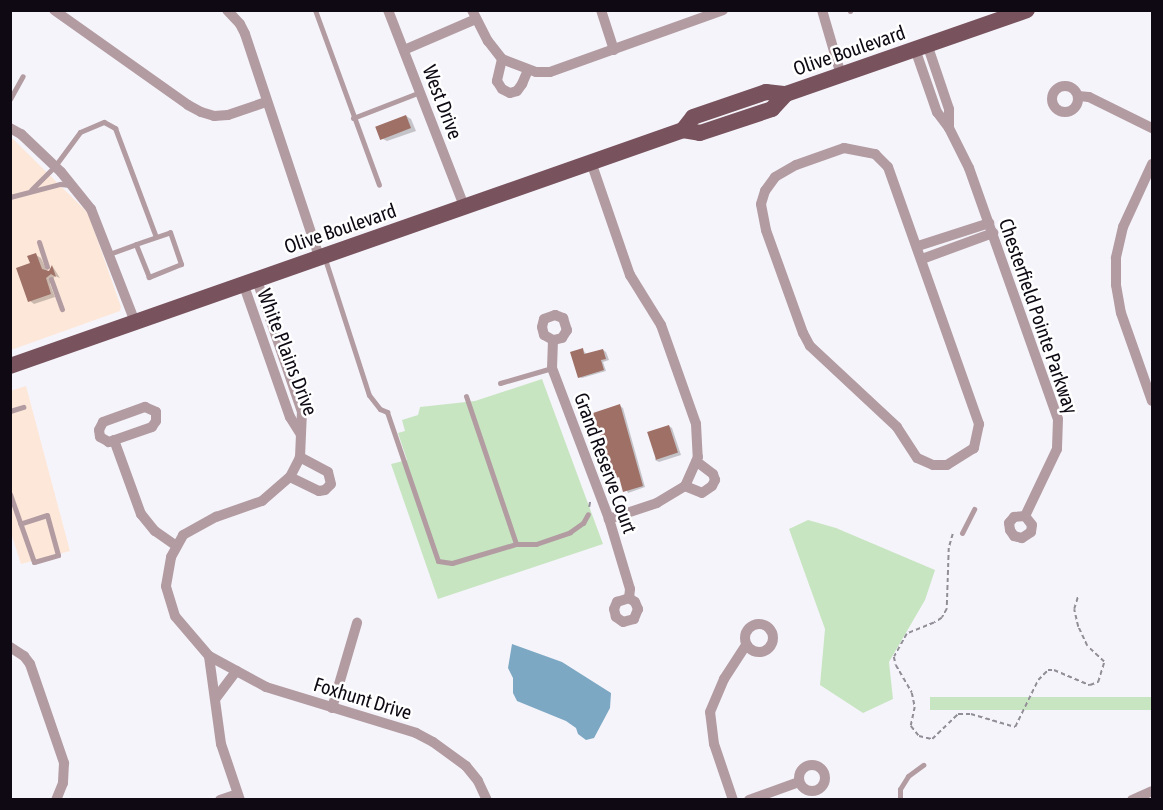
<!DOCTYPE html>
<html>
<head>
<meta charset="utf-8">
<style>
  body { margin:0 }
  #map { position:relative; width:1163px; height:810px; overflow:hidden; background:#f6f4fb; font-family:"Asap Condensed",sans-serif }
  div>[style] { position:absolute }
  .commercial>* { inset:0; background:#fde7d9 }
  .green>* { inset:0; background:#c7e5c1; transform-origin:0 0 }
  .water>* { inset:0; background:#7ca8c3 }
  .shadow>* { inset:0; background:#0003 }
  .building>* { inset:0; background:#9f7066; transform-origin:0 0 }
  .path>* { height:1.5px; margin-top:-0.75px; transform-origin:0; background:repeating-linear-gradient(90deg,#928e97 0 4.5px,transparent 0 7.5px) }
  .service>* { height:5px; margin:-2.5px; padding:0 2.5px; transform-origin:2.5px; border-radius:2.5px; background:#b29ca2 }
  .minor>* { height:10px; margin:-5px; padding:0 5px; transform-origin:5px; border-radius:5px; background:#b29ca2 }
  .minor>.ring { margin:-5px; padding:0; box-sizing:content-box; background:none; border:10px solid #b29ca2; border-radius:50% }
  .primary>* { height:16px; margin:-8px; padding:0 8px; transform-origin:8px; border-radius:8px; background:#78535d }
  span { translate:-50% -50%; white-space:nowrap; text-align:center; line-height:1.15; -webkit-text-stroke:5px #fff; paint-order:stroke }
  .street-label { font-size:20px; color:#0e0913 }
  .frame { position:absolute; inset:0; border:12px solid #0e0913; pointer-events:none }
</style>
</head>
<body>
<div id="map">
  <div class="commercial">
    <i style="clip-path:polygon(10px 136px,88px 213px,121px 307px,120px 311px,11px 350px)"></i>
    <i style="clip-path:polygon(26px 386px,70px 551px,21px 564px,11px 533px,10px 391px)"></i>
  </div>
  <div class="green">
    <i style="clip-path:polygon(542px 379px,603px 544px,438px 599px,391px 464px,407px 460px,398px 433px,405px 431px,402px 420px,418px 415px,420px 407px,475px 401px)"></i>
    <i style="clip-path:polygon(808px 520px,836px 528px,935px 570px,925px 600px,889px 662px,893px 699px,863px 713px,820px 685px,825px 629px,789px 529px)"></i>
    <i style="left:1152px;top:697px;width:13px;height:222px;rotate:90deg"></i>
  </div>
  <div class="water">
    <i style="clip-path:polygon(512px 644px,562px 662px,611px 693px,610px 708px,594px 738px,586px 740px,578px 734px,576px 728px,566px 721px,517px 701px,513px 693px,513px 678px,508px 668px)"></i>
  </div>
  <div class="shadow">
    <i style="clip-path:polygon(406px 116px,411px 119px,416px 131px,387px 141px,381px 138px)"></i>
    <i style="clip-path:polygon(36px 255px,41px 258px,48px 273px,53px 267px,60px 278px,55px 276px,50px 284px,55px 297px,34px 304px,30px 301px,32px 264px)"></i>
    <i style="clip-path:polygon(583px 350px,587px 355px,603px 350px,606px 352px,609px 360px,603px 362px,606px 371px,582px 378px,579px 377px)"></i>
    <i style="clip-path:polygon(620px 406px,623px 408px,645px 487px,628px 493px,621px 478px,615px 477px)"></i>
    <i style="clip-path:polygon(669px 426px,672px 428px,681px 455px,659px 462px,655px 460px)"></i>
  </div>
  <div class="building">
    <i style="left:406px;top:115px;width:14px;height:33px;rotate:69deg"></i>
    <i style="clip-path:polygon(36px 253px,42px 269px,49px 271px,52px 265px,56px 277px,51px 274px,46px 278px,51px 294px,28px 302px,16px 268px,30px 263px,27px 256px)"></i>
    <i style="clip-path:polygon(583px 348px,584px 354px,603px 349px,606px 359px,601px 360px,604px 370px,578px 378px,570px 352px)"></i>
    <i style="clip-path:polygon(620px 404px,643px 486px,623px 492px,619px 477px,613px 478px,593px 413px)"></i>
    <i style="left:669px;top:425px;width:29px;height:23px;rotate:72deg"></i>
  </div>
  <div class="path">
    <i style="left:589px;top:507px;width:6px;rotate:-81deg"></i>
    <i style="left:953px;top:534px;width:15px;rotate:106deg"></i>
    <i style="left:949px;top:548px;width:61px;rotate:91.9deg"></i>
    <i style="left:947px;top:609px;width:10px;rotate:119deg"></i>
    <i style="left:942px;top:618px;width:9px;rotate:148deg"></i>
    <i style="left:934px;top:623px;width:29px;rotate:158deg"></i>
    <i style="left:907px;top:634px;width:26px;rotate:119deg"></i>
    <i style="left:894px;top:657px;width:8px;rotate:76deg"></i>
    <i style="left:896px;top:665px;width:32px;rotate:60deg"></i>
    <i style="left:912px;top:693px;width:14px;rotate:78deg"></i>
    <i style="left:915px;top:707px;width:19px;rotate:102deg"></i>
    <i style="left:911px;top:726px;width:13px;rotate:51deg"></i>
    <i style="left:919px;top:736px;width:13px;rotate:13deg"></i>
    <i style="left:932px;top:739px;width:36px;rotate:-44deg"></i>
    <i style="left:958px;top:714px;width:13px"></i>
    <i style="left:971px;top:714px;width:46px;rotate:16.5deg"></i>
    <i style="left:1015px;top:727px;width:52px;rotate:-63.9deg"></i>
    <i style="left:1038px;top:680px;width:14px;rotate:-45deg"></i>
    <i style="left:1048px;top:670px;width:6px"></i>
    <i style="left:1054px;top:670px;width:39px;rotate:23deg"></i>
    <i style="left:1090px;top:685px;width:9px;rotate:-21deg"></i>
    <i style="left:1098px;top:682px;width:21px;rotate:-73deg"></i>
    <i style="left:1104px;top:662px;width:23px;rotate:-137deg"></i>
    <i style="left:1087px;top:646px;width:21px;rotate:-115deg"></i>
    <i style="left:1078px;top:627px;width:18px;rotate:-103deg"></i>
    <i style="left:1074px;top:609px;width:14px;rotate:-73deg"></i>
  </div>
  <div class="service">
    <i style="left:315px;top:10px;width:186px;rotate:69.9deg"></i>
    <i style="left:850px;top:10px;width:1px;rotate:90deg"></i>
    <i style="left:10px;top:99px;width:26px;rotate:-61deg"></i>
    <i style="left:353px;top:118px;width:72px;rotate:-21.2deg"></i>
    <i style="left:31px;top:190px;width:34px;rotate:-45deg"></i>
    <i style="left:55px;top:166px;width:42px;rotate:-53.7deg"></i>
    <i style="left:80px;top:132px;width:26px;rotate:-23deg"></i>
    <i style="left:104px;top:122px;width:13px;rotate:29deg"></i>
    <i style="left:115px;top:128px;width:116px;rotate:69.4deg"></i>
    <i style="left:10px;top:197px;width:52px;rotate:-14.6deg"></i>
    <i style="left:60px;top:184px;width:10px;rotate:6deg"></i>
    <i style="left:39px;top:242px;width:26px;rotate:72deg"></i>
    <i style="left:109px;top:254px;width:29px;rotate:-20deg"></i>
    <i style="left:136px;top:244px;width:36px;rotate:-19deg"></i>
    <i style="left:170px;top:232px;width:34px;rotate:71deg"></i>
    <i style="left:181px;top:264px;width:35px;rotate:158deg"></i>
    <i style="left:149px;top:277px;width:35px;rotate:-112deg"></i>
    <i style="left:325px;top:259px;width:143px;rotate:72.1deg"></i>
    <i style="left:369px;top:395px;width:18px;rotate:52deg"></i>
    <i style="left:380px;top:409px;width:8px;rotate:23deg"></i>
    <i style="left:387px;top:412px;width:157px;rotate:71.1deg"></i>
    <i style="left:438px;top:561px;width:14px;rotate:8deg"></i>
    <i style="left:452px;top:563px;width:67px;rotate:-16.5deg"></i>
    <i style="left:516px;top:544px;width:20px"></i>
    <i style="left:536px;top:544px;width:36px;rotate:-19deg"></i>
    <i style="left:570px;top:532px;width:16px;rotate:-35deg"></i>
    <i style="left:583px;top:523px;width:10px;rotate:-61deg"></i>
    <i style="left:51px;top:279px;width:32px;rotate:70deg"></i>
    <i style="left:500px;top:383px;width:54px;rotate:-16.1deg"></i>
    <i style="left:466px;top:396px;width:156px;rotate:71.3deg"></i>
    <i style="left:10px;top:411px;width:14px;rotate:-17deg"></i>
    <i style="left:10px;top:494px;width:72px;rotate:70.6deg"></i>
    <i style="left:34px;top:562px;width:25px;rotate:-16deg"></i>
    <i style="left:58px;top:555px;width:41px;rotate:-105.4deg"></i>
    <i style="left:47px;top:515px;width:28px;rotate:162deg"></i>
    <i style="left:962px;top:533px;width:27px;rotate:-63deg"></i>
    <i style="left:900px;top:800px;width:11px;rotate:-90deg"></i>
    <i style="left:900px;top:789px;width:15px;rotate:-58deg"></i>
    <i style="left:908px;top:776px;width:19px;rotate:-36deg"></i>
  </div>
  <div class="minor">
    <i style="left:54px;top:10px;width:164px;rotate:35.3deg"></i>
    <i style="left:188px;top:105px;width:15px;rotate:28deg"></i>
    <i style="left:201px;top:112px;width:14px;rotate:17deg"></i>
    <i style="left:214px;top:116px;width:14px;rotate:-4deg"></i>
    <i style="left:228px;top:115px;width:40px;rotate:-18.9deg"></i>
    <i style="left:227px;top:10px;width:19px;rotate:47deg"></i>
    <i style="left:240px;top:24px;width:11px;rotate:63deg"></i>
    <i style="left:245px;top:34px;width:235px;rotate:71.6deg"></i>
    <i style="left:388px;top:10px;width:210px;rotate:68.8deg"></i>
    <i style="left:472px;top:10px;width:35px;rotate:63deg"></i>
    <i style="left:488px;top:41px;width:23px;rotate:52deg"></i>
    <i style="left:502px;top:59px;width:36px;rotate:21deg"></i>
    <i style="left:536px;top:72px;width:14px"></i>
    <i style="left:550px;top:72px;width:184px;rotate:-19.7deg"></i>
    <i style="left:601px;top:10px;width:42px;rotate:72deg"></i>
    <i style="left:822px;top:10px;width:68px;rotate:73.7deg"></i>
    <i style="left:927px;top:44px;width:69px;rotate:71.3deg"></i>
    <i style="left:949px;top:109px;width:19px;rotate:90deg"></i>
    <i style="left:915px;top:49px;width:67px;rotate:70.8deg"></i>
    <i style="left:937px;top:112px;width:20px;rotate:53deg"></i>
    <i style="left:949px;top:128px;width:45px;rotate:63.4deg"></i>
    <i style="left:969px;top:168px;width:266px;rotate:70.5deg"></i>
    <i style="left:1058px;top:419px;width:30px;rotate:92deg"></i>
    <i style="left:1057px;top:449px;width:74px;rotate:115.5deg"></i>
    <i style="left:1025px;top:516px;width:11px;rotate:52deg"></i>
    <i style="left:1032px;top:525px;width:7px;rotate:98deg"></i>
    <i style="left:1031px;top:532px;width:11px;rotate:146deg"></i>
    <i style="left:1022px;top:538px;width:8px;rotate:-166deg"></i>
    <i style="left:1014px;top:536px;width:7px;rotate:-124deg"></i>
    <i style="left:1010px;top:530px;width:7px;rotate:-98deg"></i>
    <i style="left:1009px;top:523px;width:8px;rotate:-50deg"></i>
    <i style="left:1014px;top:517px;width:11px;rotate:-5deg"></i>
    <i style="left:404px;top:50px;width:78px;rotate:-23.3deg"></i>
    <i style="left:502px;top:59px;width:23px;rotate:103deg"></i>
    <i style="left:497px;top:81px;width:9px;rotate:58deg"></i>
    <i style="left:502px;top:89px;width:9px;rotate:27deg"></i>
    <i style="left:510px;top:93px;width:7px;rotate:-16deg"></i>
    <i style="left:517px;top:91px;width:9px;rotate:-54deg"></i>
    <i style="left:522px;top:84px;width:15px;rotate:-67deg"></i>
    <i class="ring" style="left:1052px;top:86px;width:16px;height:16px"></i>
    <i style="left:1078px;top:96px;width:11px;rotate:5deg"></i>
    <i style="left:1089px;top:97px;width:70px;rotate:26.2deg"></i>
    <i style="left:10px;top:128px;width:13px;rotate:29deg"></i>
    <i style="left:21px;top:134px;width:55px;rotate:43.5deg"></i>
    <i style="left:61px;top:172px;width:48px;rotate:51deg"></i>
    <i style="left:91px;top:209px;width:121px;rotate:68.7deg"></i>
    <i style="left:844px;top:148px;width:32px;rotate:11deg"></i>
    <i style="left:875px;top:154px;width:18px;rotate:45deg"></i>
    <i style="left:888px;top:167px;width:273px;rotate:70.5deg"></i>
    <i style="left:979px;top:424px;width:25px;rotate:102deg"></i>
    <i style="left:974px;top:448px;width:32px;rotate:148deg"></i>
    <i style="left:947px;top:465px;width:14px;rotate:180deg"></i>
    <i style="left:933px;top:465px;width:17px;rotate:-156deg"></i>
    <i style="left:917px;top:458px;width:37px;rotate:-123deg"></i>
    <i style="left:897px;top:427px;width:119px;rotate:-137deg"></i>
    <i style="left:810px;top:346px;width:15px;rotate:-118deg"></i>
    <i style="left:803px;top:333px;width:109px;rotate:-109.8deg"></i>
    <i style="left:766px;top:230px;width:26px;rotate:-101deg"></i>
    <i style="left:761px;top:204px;width:14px;rotate:-73deg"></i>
    <i style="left:765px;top:191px;width:17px;rotate:-54deg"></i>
    <i style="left:775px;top:177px;width:24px;rotate:-30deg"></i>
    <i style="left:796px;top:165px;width:51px;rotate:-19.5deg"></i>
    <i style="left:591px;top:162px;width:120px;rotate:71deg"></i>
    <i style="left:630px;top:275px;width:59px;rotate:58.2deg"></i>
    <i style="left:661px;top:325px;width:105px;rotate:70.5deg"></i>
    <i style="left:696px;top:424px;width:33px;rotate:87deg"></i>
    <i style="left:698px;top:457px;width:32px;rotate:114deg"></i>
    <i style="left:685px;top:486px;width:33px;rotate:149deg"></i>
    <i style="left:657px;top:503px;width:51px;rotate:161.6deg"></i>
    <i style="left:1152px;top:164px;width:69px;rotate:114.7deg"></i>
    <i style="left:1123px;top:227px;width:32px;rotate:103deg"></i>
    <i style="left:1116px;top:258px;width:27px;rotate:90deg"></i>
    <i style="left:1116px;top:285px;width:28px;rotate:80deg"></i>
    <i style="left:1121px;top:313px;width:93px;rotate:70.6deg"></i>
    <i style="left:918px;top:246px;width:75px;rotate:-17.9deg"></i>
    <i style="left:922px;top:259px;width:76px;rotate:-20.1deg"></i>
    <i style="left:243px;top:283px;width:142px;rotate:70.7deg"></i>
    <i style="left:290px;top:417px;width:19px;rotate:58deg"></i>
    <i style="left:553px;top:340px;width:10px;rotate:-151deg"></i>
    <i style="left:544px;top:335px;width:8px;rotate:-104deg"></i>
    <i style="left:542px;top:327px;width:8px;rotate:-76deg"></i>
    <i style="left:544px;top:319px;width:12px;rotate:-20deg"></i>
    <i style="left:555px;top:315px;width:9px;rotate:21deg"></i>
    <i style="left:563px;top:318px;width:13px;rotate:72deg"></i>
    <i style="left:567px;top:330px;width:9px;rotate:122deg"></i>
    <i style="left:562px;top:338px;width:9px;rotate:167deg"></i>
    <i style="left:553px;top:340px;width:28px;rotate:92deg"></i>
    <i style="left:552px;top:368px;width:161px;rotate:69.3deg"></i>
    <i style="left:609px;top:519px;width:73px;rotate:73.3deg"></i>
    <i style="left:630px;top:589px;width:9px;rotate:96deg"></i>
    <i style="left:629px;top:598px;width:7px;rotate:34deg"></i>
    <i style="left:635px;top:602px;width:8px;rotate:67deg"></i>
    <i style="left:638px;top:609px;width:11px;rotate:112deg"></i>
    <i style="left:634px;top:619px;width:11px;rotate:165deg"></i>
    <i style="left:623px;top:622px;width:9px;rotate:-144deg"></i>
    <i style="left:616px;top:617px;width:8px;rotate:-104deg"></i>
    <i style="left:614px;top:609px;width:8px;rotate:-67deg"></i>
    <i style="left:617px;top:602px;width:13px;rotate:-18deg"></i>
    <i style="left:145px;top:407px;width:12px;rotate:24deg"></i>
    <i style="left:156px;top:412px;width:9px;rotate:90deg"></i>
    <i style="left:156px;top:421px;width:7px;rotate:124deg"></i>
    <i style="left:152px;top:427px;width:46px;rotate:160.8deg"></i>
    <i style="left:109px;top:442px;width:10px;rotate:-151deg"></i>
    <i style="left:100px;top:437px;width:7px;rotate:-98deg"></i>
    <i style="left:99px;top:430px;width:9px;rotate:-63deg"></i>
    <i style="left:103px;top:422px;width:45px;rotate:-19.7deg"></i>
    <i style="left:114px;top:440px;width:79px;rotate:70deg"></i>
    <i style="left:141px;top:514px;width:22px;rotate:51deg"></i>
    <i style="left:155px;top:531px;width:24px;rotate:35deg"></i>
    <i style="left:290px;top:477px;width:32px;rotate:26deg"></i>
    <i style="left:319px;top:491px;width:6px;rotate:-9deg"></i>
    <i style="left:325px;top:490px;width:8px;rotate:-45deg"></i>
    <i style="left:331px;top:484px;width:12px;rotate:-104deg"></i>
    <i style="left:328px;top:472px;width:32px;rotate:-152deg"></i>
    <i style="left:685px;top:486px;width:18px;rotate:22deg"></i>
    <i style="left:702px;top:493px;width:12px;rotate:-35deg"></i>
    <i style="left:712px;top:486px;width:7px;rotate:-63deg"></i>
    <i style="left:715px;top:480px;width:6px;rotate:-108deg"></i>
    <i style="left:713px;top:474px;width:21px;rotate:-143deg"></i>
    <i class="ring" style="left:745px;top:624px;width:18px;height:18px"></i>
    <i style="left:10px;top:647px;width:17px;rotate:33deg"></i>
    <i style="left:24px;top:656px;width:10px;rotate:53deg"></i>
    <i style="left:30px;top:664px;width:105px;rotate:71deg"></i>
    <i style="left:64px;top:763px;width:20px;rotate:93deg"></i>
    <i style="left:63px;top:783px;width:18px;rotate:112deg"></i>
    <i style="left:209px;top:656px;width:65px;rotate:28.5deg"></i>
    <i style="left:266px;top:687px;width:157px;rotate:17deg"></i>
    <i style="left:416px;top:733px;width:19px;rotate:28deg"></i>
    <i style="left:433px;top:742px;width:41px;rotate:36deg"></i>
    <i style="left:466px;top:766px;width:19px;rotate:51deg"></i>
    <i style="left:478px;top:781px;width:21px;rotate:65deg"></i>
    <i style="left:216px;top:698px;width:34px;rotate:-53deg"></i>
    <i style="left:332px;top:708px;width:89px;rotate:-73.6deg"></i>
    <i class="ring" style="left:799px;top:765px;width:16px;height:16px"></i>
    <i style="left:220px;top:800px;width:18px;rotate:-19deg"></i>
    <i style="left:240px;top:800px;width:59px;rotate:-108.7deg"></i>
    <i style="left:221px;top:744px;width:89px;rotate:-97.8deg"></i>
    <i style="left:209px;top:656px;width:52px;rotate:-130.4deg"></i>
    <i style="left:175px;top:616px;width:31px;rotate:-107deg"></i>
    <i style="left:166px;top:586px;width:29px;rotate:-80deg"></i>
    <i style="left:171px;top:557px;width:25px;rotate:-61deg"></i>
    <i style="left:183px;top:535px;width:38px;rotate:-29deg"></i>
    <i style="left:216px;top:517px;width:49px;rotate:-19.2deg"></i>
    <i style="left:262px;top:501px;width:37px;rotate:-41deg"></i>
    <i style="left:290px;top:477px;width:22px;rotate:-63deg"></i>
    <i style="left:300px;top:457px;width:45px;rotate:-87.5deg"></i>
    <i style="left:302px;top:412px;width:142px;rotate:-108.9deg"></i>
    <i style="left:733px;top:800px;width:59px;rotate:-108.7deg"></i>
    <i style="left:714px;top:744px;width:32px;rotate:-97deg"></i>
    <i style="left:710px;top:712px;width:36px;rotate:-67deg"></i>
    <i style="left:724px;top:679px;width:40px;rotate:-57.1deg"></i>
    <i style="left:749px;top:800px;width:53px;rotate:-19.8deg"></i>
    <i style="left:1132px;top:800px;width:22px;rotate:-24deg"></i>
  </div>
  <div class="primary">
    <i style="left:683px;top:130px;width:16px;rotate:-52deg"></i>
    <i style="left:693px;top:117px;width:77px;rotate:-18.9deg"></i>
    <i style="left:766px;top:92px;width:20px;rotate:6deg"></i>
    <i style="left:786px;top:94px;width:255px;rotate:-19.2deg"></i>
    <i style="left:10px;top:366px;width:713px;rotate:-19.32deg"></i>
    <i style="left:683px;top:130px;width:17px;rotate:10deg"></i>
    <i style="left:700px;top:133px;width:76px;rotate:-18.4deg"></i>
    <i style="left:772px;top:109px;width:21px;rotate:-47deg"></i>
  </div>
  <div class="street-label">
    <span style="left:849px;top:50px;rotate:-19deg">Olive Boulevard</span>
    <span style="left:443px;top:102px;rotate:69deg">West Drive</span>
    <span style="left:340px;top:228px;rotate:-19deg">Olive Boulevard</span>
    <span style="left:1039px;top:316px;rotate:71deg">Chesterfield Pointe Parkway</span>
    <span style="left:288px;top:352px;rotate:69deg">White Plains Drive</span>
    <span style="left:606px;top:463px;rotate:70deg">Grand Reserve Court</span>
    <span style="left:363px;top:698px;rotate:17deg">Foxhunt Drive</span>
  </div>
  <div class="frame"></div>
</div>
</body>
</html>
